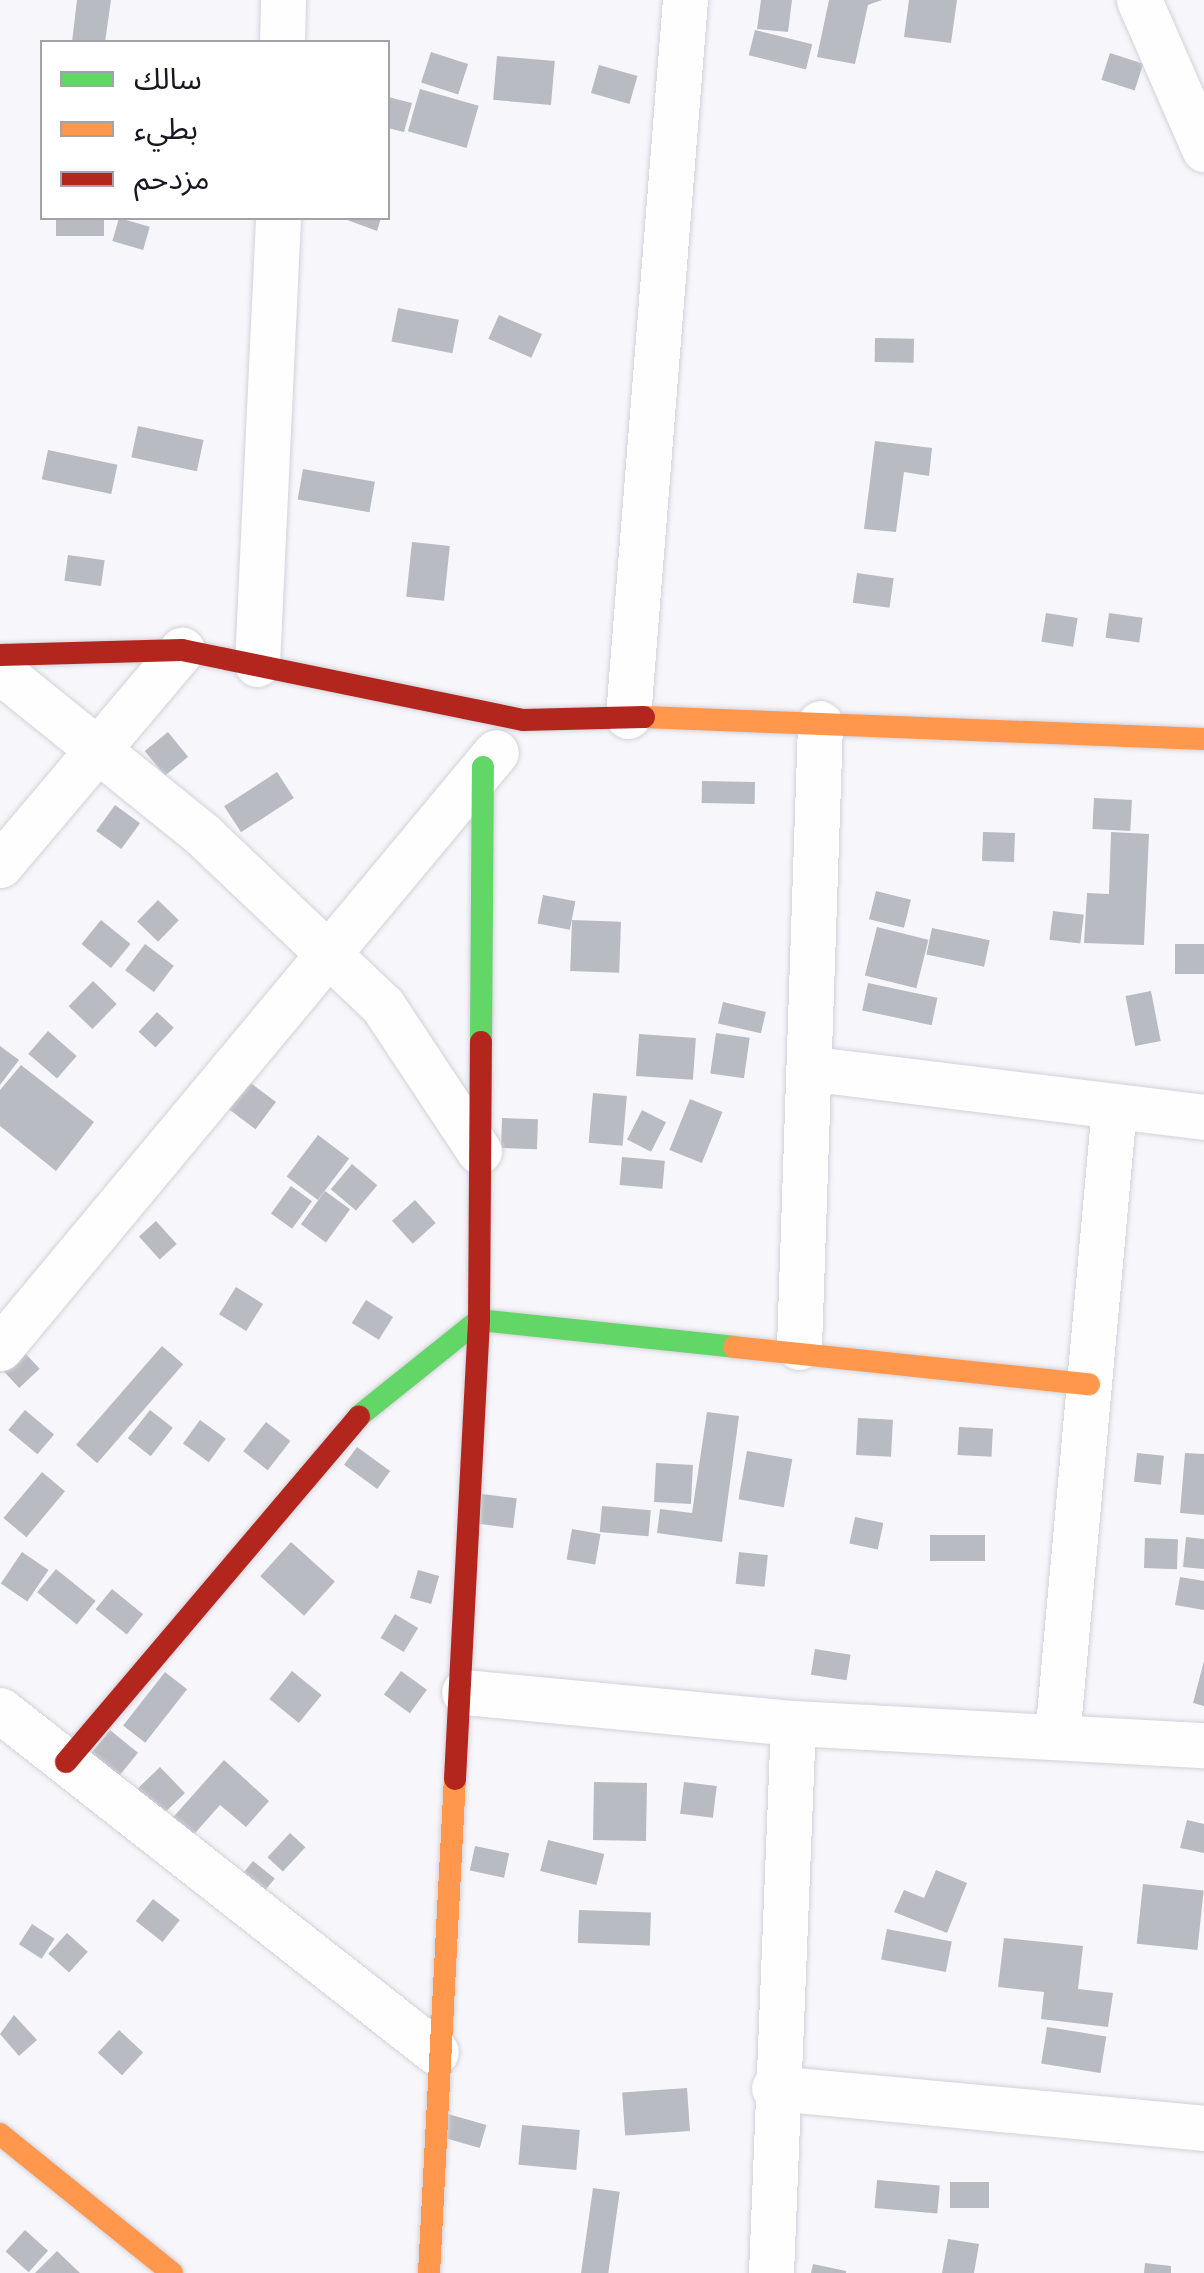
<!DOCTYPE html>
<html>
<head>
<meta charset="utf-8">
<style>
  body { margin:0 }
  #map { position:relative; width:1204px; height:2273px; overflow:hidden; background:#f7f6fb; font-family:Bitter,"Noto Sans Arabic",serif }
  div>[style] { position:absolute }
  .building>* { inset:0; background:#b9bbc2; transform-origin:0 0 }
  .roads { filter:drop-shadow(0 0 2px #d3d1d9) drop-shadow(0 0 2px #d3d1d9) }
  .street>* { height:45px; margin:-22.5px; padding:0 22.5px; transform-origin:22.5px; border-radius:22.5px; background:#fefefe }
  .fast>* { height:22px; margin:-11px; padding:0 11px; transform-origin:11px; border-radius:11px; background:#63d668 }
  .slow>* { height:22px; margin:-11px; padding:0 11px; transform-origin:11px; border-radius:11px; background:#ff974d }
  .jam>* { height:22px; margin:-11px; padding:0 11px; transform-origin:11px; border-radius:11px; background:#b3261e }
  span { translate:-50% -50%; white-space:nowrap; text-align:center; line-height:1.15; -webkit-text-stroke:8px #fff; paint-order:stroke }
  .legend { position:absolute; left:40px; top:40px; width:350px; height:180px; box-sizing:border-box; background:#fff; border:2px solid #a3a2a7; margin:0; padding:12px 18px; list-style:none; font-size:30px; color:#191622 }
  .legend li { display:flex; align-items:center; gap:20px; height:50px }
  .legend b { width:50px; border:2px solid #a3a2a7 }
</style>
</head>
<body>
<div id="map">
  <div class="building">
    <i style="clip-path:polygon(77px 0,111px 0,105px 42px,72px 42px)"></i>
    <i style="clip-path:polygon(761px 0,792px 0,788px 32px,757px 29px)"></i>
    <i style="clip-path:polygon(829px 0,882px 0,868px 5px,855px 64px,817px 57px)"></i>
    <i style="clip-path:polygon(909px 0,957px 0,951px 43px,904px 37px)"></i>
    <i style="left:755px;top:30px;width:59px;height:26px;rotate:14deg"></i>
    <i style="left:431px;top:52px;width:39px;height:32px;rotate:18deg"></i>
    <i style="left:1110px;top:53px;width:35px;height:28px;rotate:18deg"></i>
    <i style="left:497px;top:56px;width:58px;height:44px;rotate:5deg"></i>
    <i style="left:599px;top:65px;width:40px;height:29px;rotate:16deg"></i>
    <i style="left:420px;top:89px;width:61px;height:44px;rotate:16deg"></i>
    <i style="clip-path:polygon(388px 97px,412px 103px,404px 132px,388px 128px)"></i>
    <i style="left:56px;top:218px;width:48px;height:18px"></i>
    <i style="left:119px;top:218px;width:32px;height:24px;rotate:16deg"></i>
    <i style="clip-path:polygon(342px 218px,381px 218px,377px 231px)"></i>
    <i style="left:398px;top:308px;width:62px;height:34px;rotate:11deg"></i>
    <i style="left:499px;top:315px;width:47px;height:26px;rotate:24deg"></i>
    <i style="left:875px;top:338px;width:39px;height:24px;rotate:1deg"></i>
    <i style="left:138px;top:426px;width:67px;height:32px;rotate:12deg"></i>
    <i style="clip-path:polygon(875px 441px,932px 448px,929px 476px,904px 472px,896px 532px,864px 529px)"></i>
    <i style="left:48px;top:450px;width:71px;height:30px;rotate:12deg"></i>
    <i style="left:303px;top:469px;width:73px;height:31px;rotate:10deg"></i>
    <i style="left:412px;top:542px;width:38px;height:55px;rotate:6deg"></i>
    <i style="left:68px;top:555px;width:37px;height:26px;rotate:8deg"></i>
    <i style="left:857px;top:573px;width:37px;height:30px;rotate:8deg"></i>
    <i style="left:1046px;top:613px;width:32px;height:29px;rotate:9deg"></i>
    <i style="left:1109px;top:613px;width:34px;height:25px;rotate:8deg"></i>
    <i style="left:168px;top:732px;width:32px;height:30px;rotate:51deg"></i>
    <i style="left:277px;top:772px;width:31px;height:63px;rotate:57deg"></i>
    <i style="left:702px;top:781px;width:53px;height:22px;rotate:1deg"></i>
    <i style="left:1094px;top:798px;width:38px;height:31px;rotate:3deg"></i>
    <i style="left:115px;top:805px;width:31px;height:32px;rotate:36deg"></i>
    <i style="left:983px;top:832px;width:32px;height:29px;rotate:2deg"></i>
    <i style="clip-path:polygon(1111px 832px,1149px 834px,1144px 945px,1084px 943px,1087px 893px,1109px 894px)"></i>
    <i style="left:876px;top:891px;width:36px;height:29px;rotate:14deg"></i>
    <i style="left:543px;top:895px;width:33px;height:29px;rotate:11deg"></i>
    <i style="left:158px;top:900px;width:29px;height:30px;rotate:44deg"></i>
    <i style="left:1053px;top:911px;width:31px;height:29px;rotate:7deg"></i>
    <i style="left:101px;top:920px;width:38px;height:31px;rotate:39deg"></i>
    <i style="left:572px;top:920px;width:49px;height:51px;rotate:2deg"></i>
    <i style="left:877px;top:927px;width:53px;height:50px;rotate:14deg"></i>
    <i style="left:932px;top:928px;width:59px;height:27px;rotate:12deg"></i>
    <i style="left:145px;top:944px;width:36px;height:33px;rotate:37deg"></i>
    <i style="left:1204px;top:944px;width:30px;height:29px;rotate:90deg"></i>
    <i style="left:93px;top:981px;width:33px;height:35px;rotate:44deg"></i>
    <i style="left:868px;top:983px;width:71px;height:28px;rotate:12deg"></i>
    <i style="left:1151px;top:991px;width:51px;height:26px;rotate:79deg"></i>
    <i style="left:723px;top:1002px;width:44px;height:22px;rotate:13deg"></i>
    <i style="left:157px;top:1012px;width:23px;height:27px;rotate:43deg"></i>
    <i style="left:48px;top:1031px;width:38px;height:30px;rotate:41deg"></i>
    <i style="left:716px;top:1033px;width:34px;height:41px;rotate:8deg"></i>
    <i style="left:639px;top:1034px;width:57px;height:42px;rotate:4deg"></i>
    <i style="clip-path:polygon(0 1046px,19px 1060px,0 1085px)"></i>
    <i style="clip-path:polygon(21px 1065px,94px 1122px,56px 1171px,0 1126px,0 1090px)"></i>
    <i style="left:248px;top:1081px;width:35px;height:34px;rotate:37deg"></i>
    <i style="left:593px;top:1093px;width:34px;height:50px;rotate:5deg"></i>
    <i style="left:690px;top:1099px;width:35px;height:55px;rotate:22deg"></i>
    <i style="left:642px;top:1110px;width:27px;height:33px;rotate:27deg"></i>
    <i style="left:502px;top:1118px;width:36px;height:30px;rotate:2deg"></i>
    <i style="left:318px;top:1135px;width:39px;height:52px;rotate:37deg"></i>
    <i style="left:622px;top:1157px;width:43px;height:28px;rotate:5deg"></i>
    <i style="left:352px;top:1164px;width:33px;height:33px;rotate:40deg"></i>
    <i style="left:291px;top:1186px;width:26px;height:34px;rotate:36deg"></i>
    <i style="left:325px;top:1191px;width:31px;height:41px;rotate:36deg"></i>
    <i style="left:415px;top:1200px;width:31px;height:31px;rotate:48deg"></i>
    <i style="left:156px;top:1221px;width:31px;height:23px;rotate:48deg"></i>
    <i style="left:236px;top:1287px;width:32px;height:32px;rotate:32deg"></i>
    <i style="left:366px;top:1300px;width:32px;height:27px;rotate:32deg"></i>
    <i style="left:162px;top:1346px;width:28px;height:131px;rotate:41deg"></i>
    <i style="left:24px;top:1352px;width:23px;height:28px;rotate:47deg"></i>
    <i style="left:25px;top:1410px;width:38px;height:26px;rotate:40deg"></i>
    <i style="left:150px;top:1410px;width:29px;height:36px;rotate:38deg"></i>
    <i style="clip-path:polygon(707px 1412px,739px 1416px,722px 1542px,657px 1533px,660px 1509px,692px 1513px)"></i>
    <i style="left:858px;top:1418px;width:35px;height:37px;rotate:3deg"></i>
    <i style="left:200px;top:1420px;width:32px;height:29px;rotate:36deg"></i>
    <i style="left:266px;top:1422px;width:31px;height:37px;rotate:38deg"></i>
    <i style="left:959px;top:1427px;width:34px;height:28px;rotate:3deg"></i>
    <i style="left:357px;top:1447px;width:41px;height:22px;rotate:36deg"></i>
    <i style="left:747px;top:1451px;width:46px;height:49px;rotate:10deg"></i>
    <i style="left:1137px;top:1453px;width:27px;height:29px;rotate:6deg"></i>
    <i style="clip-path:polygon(1185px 1453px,1204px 1454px,1204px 1515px,1180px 1513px)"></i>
    <i style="left:656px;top:1463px;width:37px;height:39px;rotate:3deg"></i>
    <i style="left:42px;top:1472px;width:30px;height:60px;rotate:40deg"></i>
    <i style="left:482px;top:1494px;width:35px;height:30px;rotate:7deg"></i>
    <i style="left:602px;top:1506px;width:49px;height:26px;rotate:5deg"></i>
    <i style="left:855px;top:1517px;width:29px;height:27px;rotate:12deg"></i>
    <i style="left:572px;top:1529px;width:29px;height:31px;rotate:10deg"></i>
    <i style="left:985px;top:1535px;width:26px;height:55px;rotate:90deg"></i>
    <i style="clip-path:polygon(1186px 1537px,1204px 1539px,1204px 1569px,1183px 1567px)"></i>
    <i style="left:1145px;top:1538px;width:33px;height:30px;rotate:2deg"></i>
    <i style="left:291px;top:1542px;width:59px;height:46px;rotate:42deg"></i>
    <i style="left:22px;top:1552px;width:32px;height:38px;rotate:34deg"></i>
    <i style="left:739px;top:1552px;width:29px;height:32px;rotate:6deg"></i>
    <i style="left:56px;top:1569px;width:51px;height:30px;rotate:39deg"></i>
    <i style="left:418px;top:1570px;width:22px;height:29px;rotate:16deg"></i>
    <i style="clip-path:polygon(1180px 1577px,1204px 1581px,1204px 1610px,1175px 1605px)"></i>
    <i style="left:112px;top:1589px;width:40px;height:26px;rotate:39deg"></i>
    <i style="left:395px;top:1614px;width:27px;height:28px;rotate:31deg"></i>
    <i style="left:815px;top:1649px;width:36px;height:26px;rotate:9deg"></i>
    <i style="clip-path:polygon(1204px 1661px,1204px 1706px,1193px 1703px)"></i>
    <i style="left:292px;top:1671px;width:38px;height:36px;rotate:39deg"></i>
    <i style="left:401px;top:1671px;width:32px;height:29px;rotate:36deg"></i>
    <i style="left:165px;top:1672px;width:28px;height:68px;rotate:38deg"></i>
    <i style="left:110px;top:1730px;width:36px;height:40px;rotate:39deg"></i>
    <i style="clip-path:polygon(224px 1760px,269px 1801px,246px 1827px,220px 1805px,188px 1841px,168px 1823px)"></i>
    <i style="left:160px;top:1767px;width:36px;height:41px;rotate:46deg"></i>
    <i style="left:594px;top:1782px;width:53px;height:58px;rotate:1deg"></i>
    <i style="left:684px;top:1782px;width:33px;height:32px;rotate:7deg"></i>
    <i style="clip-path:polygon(1187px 1820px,1204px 1824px,1204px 1853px,1180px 1848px)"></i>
    <i style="left:290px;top:1833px;width:21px;height:33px;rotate:43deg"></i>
    <i style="left:548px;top:1840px;width:58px;height:32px;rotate:14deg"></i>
    <i style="left:475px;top:1846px;width:35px;height:25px;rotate:12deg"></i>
    <i style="left:253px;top:1861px;width:28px;height:28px;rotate:39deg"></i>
    <i style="clip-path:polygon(936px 1870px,967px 1883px,947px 1933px,894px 1912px,904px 1890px,924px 1898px)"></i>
    <i style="left:1143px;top:1884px;width:61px;height:60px;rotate:6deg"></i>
    <i style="left:153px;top:1899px;width:34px;height:28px;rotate:38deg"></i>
    <i style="left:579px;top:1910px;width:72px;height:33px;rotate:2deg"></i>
    <i style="left:32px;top:1924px;width:27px;height:24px;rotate:33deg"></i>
    <i style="left:887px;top:1929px;width:66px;height:31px;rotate:11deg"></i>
    <i style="left:67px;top:1933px;width:28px;height:28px;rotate:42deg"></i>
    <i style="clip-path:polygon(1004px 1938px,1083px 1946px,1078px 1989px,1113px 1993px,1108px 2027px,1041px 2019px,1044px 1992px,998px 1987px)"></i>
    <i style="clip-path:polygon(14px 2015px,37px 2040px,19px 2056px,0 2034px)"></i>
    <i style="left:1047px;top:2027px;width:60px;height:37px;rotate:9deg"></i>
    <i style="left:119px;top:2030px;width:33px;height:31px;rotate:43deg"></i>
    <i style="left:687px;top:2088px;width:43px;height:65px;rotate:86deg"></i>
    <i style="left:448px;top:2114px;width:40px;height:24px;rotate:16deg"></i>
    <i style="left:522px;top:2125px;width:58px;height:40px;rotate:5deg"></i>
    <i style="left:877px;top:2180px;width:63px;height:28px;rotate:5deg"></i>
    <i style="left:950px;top:2182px;width:39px;height:26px"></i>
    <i style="left:593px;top:2188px;width:27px;height:86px;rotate:8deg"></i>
    <i style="left:25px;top:2230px;width:31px;height:29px;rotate:42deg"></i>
    <i style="clip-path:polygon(948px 2239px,979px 2244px,974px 2273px,942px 2273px)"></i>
    <i style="clip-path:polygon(57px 2251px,80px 2273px,35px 2273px)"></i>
    <i style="clip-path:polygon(1145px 2263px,1171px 2266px,1171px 2273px,1144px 2273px)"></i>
    <i style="clip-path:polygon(813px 2264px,846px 2271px,846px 2273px,811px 2273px)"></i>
  </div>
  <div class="roads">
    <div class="street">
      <i style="left:1139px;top:0;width:163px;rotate:66.4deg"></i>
      <i style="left:282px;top:42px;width:42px;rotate:-88.6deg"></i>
      <i style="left:257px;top:664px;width:446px;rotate:-87.3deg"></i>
      <i style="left:0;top:671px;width:261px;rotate:38.9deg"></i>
      <i style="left:203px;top:835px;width:248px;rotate:43.5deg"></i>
      <i style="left:383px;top:1006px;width:174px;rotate:56.5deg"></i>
      <i style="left:628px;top:716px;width:718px;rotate:-85.45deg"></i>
      <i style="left:0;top:865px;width:282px;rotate:-49.8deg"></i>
      <i style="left:814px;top:1069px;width:393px;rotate:7deg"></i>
      <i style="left:799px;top:1347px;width:624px;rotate:-88.07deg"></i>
      <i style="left:0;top:1348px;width:775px;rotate:-50.23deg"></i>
      <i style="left:464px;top:1692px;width:330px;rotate:5.4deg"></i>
      <i style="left:793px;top:1723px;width:412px;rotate:3.1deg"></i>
      <i style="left:0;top:1710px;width:554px;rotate:38.11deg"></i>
      <i style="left:1057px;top:1737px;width:633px;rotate:-84.83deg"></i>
      <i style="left:774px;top:2088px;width:432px;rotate:5.3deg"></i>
      <i style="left:771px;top:2273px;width:550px;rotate:-87.71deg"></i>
    </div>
    <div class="fast">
      <i style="left:481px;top:1042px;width:275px;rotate:-89.6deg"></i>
      <i style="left:359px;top:1416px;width:154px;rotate:-38.7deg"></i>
      <i style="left:479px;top:1320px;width:256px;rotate:6deg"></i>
    </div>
    <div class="slow">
      <i style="left:644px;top:717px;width:560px;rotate:2.25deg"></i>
      <i style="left:734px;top:1347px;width:357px;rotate:6deg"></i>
      <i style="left:0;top:2134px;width:221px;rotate:38.9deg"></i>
      <i style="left:429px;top:2273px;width:495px;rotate:-87deg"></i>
    </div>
    <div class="jam">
      <i style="left:0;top:655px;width:182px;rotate:-1.6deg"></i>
      <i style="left:182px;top:650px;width:348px;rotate:11.6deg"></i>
      <i style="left:523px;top:720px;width:121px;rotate:-1.4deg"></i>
      <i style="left:66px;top:1762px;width:453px;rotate:-49.7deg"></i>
      <i style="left:455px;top:1779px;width:460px;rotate:-87deg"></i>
      <i style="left:479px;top:1320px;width:278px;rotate:-89.6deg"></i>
    </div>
  </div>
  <ul class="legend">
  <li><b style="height:12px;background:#63d668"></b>سالك</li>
  <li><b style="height:12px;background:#ff974d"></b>بطيء</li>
  <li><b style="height:12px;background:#b3261e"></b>مزدحم</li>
  </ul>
</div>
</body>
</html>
